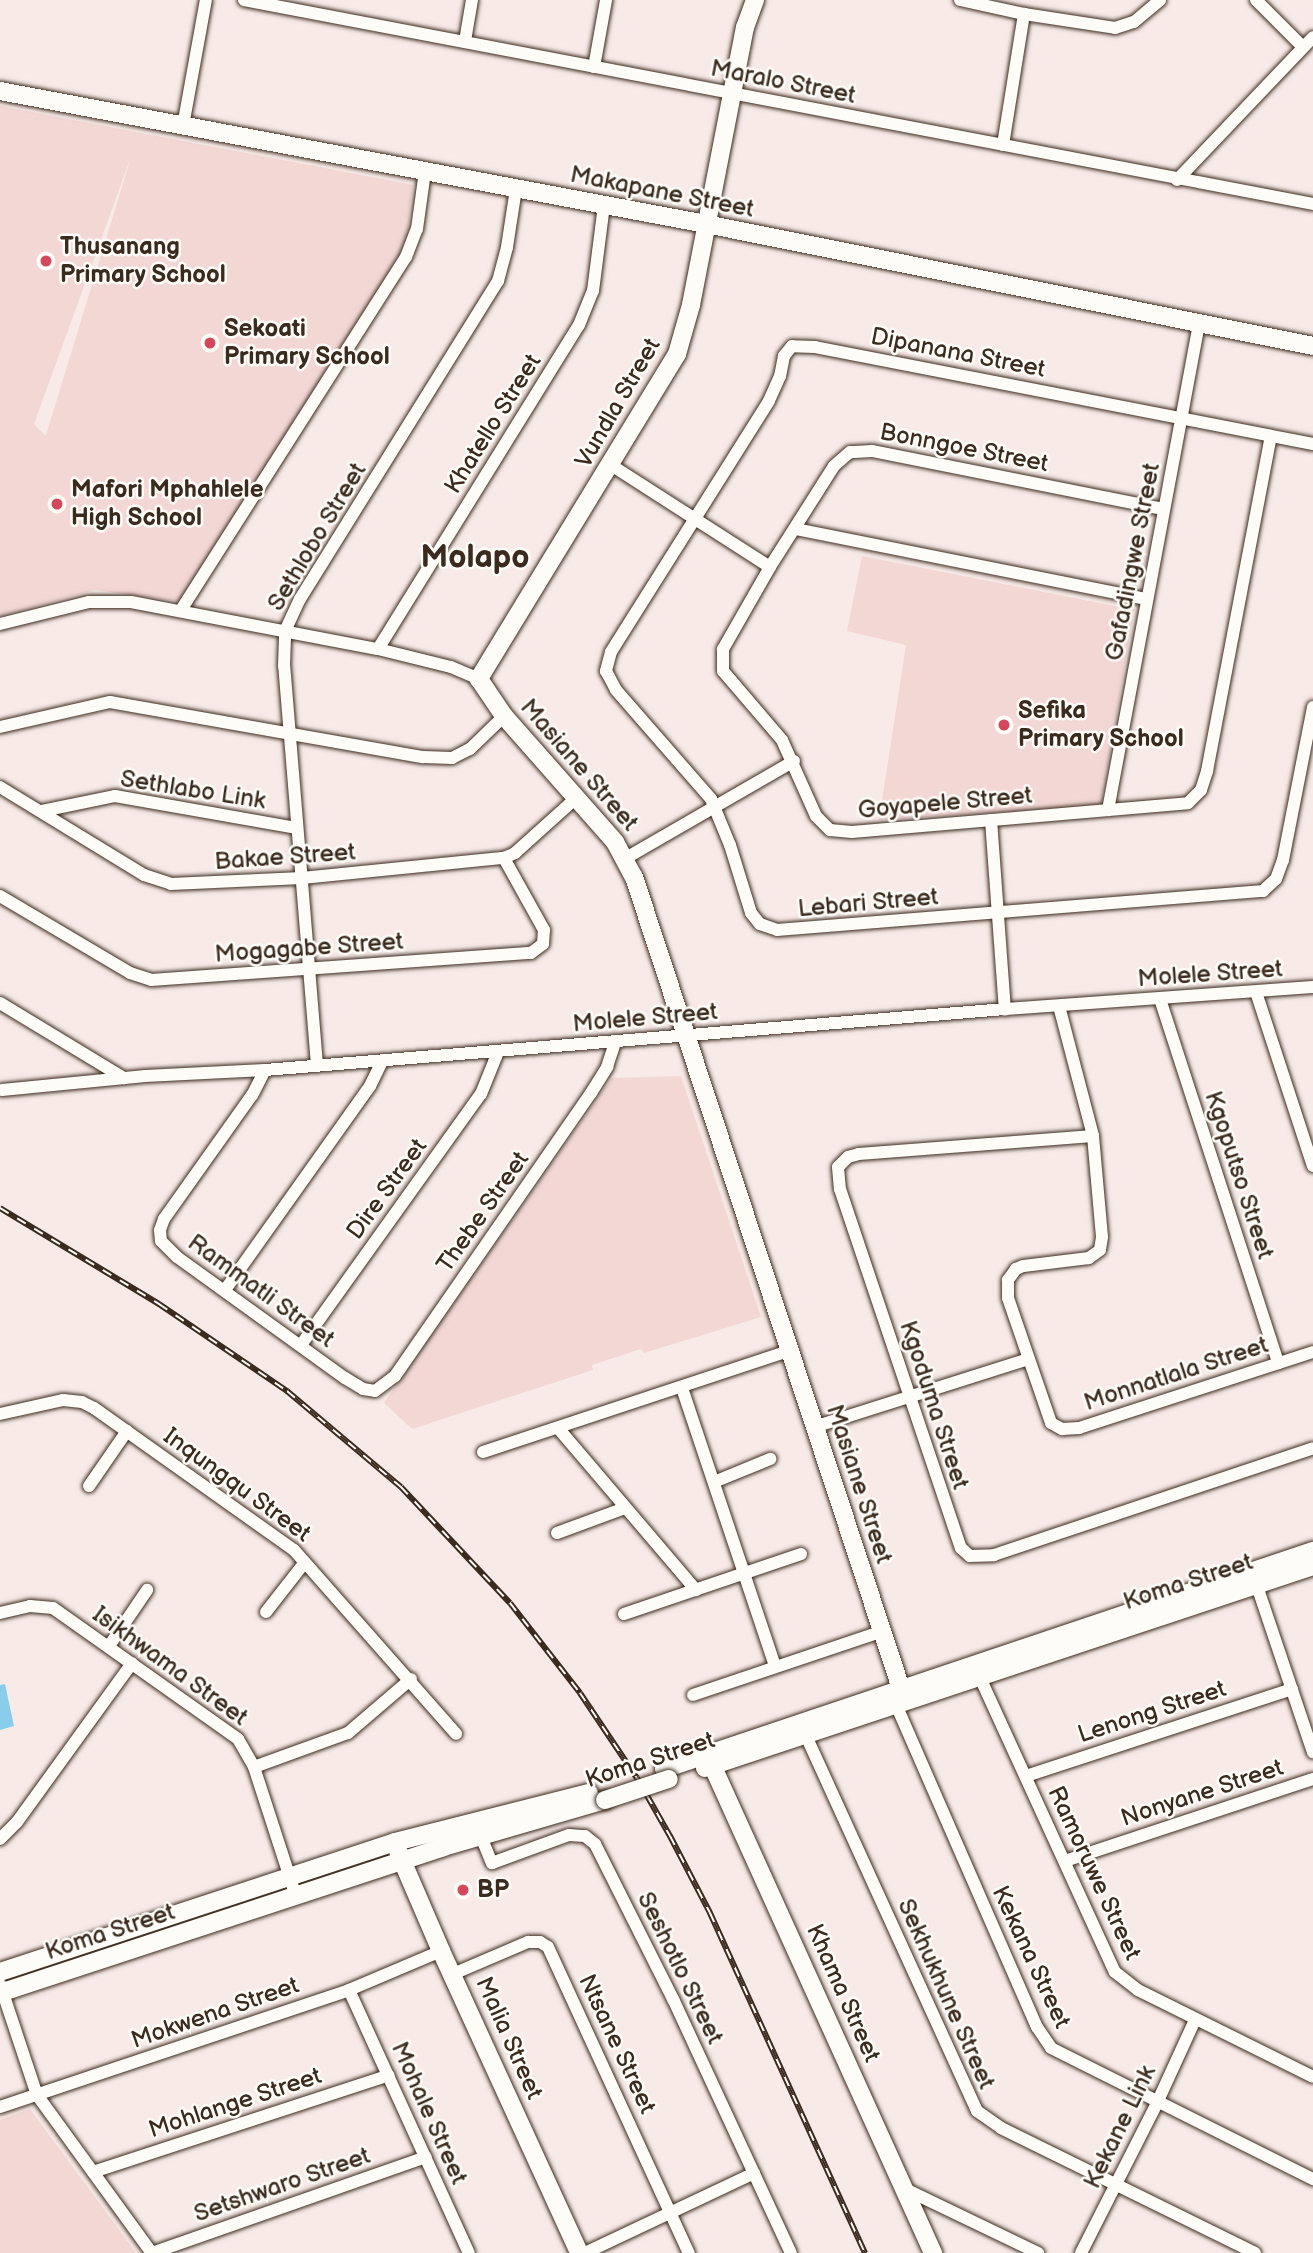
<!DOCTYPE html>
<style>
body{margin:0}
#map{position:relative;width:1313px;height:2253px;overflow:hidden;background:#f8ebe7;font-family:"Balsamiq Sans",sans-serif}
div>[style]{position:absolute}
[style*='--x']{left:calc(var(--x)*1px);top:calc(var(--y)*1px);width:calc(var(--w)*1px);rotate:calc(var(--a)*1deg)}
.built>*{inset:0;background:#f2d7d4}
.water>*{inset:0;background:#89cdeb}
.roads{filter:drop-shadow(0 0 2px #3b2a1e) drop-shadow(0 0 2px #3b2a1e)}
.street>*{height:12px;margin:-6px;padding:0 6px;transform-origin:6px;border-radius:6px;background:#fdfcf7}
.secondary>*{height:18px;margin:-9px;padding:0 9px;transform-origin:9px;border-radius:9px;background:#fdfcf7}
.rail>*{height:6px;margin-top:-3px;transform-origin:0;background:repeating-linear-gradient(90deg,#fdfcf7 0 10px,#3b2a1e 0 20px);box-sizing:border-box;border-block:2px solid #3b2a1e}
.bridges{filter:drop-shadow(0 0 2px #3b2a1e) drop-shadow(0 0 2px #3b2a1e)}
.secondary-bridge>*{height:18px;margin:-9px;padding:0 9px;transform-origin:9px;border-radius:9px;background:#fdfcf7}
.dots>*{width:19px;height:19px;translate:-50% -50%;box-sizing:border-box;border:4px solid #fdfcf7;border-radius:50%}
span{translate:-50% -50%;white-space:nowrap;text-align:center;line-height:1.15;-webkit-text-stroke:5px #fdfcf7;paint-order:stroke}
.street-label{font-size:24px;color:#3b2a1e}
.poi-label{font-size:24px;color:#3b2a1e;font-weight:700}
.left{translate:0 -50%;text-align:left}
.district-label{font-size:32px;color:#3b2a1e;font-weight:700}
</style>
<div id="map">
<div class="built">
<div style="clip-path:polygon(evenodd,0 106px,413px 185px,406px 248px,183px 602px,95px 590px,0 616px,0 106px,132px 154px,46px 435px,46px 436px,34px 424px,132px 154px)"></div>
<div style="clip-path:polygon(862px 556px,1134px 610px,1101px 806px,879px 820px,906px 645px,847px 631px)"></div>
<div style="clip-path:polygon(681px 1076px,761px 1317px,644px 1353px,641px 1349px,592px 1365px,593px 1370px,412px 1429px,384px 1403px,612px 1078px)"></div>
<div style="clip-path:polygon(30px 2109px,136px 2253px,0 2253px,0 2120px)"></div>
</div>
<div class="water">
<div style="clip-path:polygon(5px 1684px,14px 1726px,0 1730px,0 1685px)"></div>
</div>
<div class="roads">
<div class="street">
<div style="--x:244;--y:0;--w:1088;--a:10.8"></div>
<div style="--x:960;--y:0;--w:66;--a:12.3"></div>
<div style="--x:1024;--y:14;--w:92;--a:8.7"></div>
<div style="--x:1115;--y:28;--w:20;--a:-18"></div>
<div style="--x:1134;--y:22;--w:34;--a:-40"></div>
<div style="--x:1256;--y:0;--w:66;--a:45"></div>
<div style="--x:465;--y:41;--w:42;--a:-80.3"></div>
<div style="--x:594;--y:67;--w:68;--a:-79.8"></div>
<div style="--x:183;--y:126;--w:128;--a:-79.7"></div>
<div style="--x:1003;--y:145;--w:133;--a:-80.9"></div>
<div style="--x:1177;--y:180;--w:197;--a:-46.4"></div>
<div style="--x:1313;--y:444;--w:507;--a:-168.98"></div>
<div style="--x:815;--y:347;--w:23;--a:-178"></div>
<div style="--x:792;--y:346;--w:13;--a:129"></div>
<div style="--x:784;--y:356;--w:20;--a:101"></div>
<div style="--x:780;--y:376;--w:27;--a:114"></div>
<div style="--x:769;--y:401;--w:297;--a:122.2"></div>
<div style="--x:611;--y:652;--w:20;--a:105"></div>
<div style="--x:606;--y:671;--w:21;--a:62"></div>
<div style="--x:616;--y:690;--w:145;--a:48.9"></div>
<div style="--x:711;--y:799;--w:50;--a:67.6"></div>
<div style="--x:730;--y:845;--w:71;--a:72.8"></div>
<div style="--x:751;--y:913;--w:14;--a:51"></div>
<div style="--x:760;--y:924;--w:18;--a:19"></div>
<div style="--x:777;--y:930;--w:488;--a:-4.6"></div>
<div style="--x:1263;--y:891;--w:18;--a:-43"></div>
<div style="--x:1276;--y:879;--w:20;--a:-70"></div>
<div style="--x:1283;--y:860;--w:156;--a:-78.9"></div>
<div style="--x:611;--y:465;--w:189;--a:32.7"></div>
<div style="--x:1163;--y:509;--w:297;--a:-168.7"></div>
<div style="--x:872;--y:451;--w:22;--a:177"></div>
<div style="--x:850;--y:452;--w:21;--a:139"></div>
<div style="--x:834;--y:466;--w:120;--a:122.4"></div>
<div style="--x:770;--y:567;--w:95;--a:119.8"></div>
<div style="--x:723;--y:649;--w:22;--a:90"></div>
<div style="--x:723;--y:671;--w:91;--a:49.5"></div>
<div style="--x:782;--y:740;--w:83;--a:65.9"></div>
<div style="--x:816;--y:816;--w:20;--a:45"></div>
<div style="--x:830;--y:830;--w:22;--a:5"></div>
<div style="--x:852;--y:832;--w:337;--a:-4.9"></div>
<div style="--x:1188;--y:803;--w:18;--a:-45"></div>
<div style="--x:1201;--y:790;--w:20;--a:-72"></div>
<div style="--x:1207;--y:771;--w:341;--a:-79.2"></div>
<div style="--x:796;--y:529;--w:358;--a:11.3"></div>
<div style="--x:181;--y:610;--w:419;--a:-57.5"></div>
<div style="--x:406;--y:257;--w:30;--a:-69"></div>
<div style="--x:417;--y:229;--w:59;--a:-82.1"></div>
<div style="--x:0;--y:624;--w:92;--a:-13.9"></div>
<div style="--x:89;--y:602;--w:42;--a:0"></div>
<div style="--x:131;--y:602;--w:251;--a:10.8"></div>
<div style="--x:378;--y:649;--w:75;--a:13.9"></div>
<div style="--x:451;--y:667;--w:30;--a:23"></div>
<div style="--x:378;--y:649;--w:381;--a:-58.2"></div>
<div style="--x:579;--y:325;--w:37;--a:-68"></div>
<div style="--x:593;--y:291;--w:87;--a:-82.7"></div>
<div style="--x:0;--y:727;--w:113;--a:-12.8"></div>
<div style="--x:110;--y:702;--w:318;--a:10"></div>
<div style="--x:423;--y:757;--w:29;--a:2"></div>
<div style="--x:452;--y:758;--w:20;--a:-27"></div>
<div style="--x:470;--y:749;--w:47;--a:-44.1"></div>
<div style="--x:0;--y:787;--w:169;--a:31.4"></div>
<div style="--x:144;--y:875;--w:28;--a:18"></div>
<div style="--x:171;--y:884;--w:131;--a:-2.6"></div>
<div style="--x:302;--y:878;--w:203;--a:-5.7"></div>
<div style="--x:504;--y:858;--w:12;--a:-24"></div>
<div style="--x:515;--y:853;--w:82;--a:-42"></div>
<div style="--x:1108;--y:810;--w:496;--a:-79.4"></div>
<div style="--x:42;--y:811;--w:75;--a:-11.6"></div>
<div style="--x:115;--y:796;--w:185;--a:10"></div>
<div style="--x:991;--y:820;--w:190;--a:85.8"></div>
<div style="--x:626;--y:858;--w:194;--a:-30"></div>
<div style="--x:0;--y:896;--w:151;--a:30.6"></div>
<div style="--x:130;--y:973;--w:22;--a:18"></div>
<div style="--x:151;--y:980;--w:381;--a:-4.1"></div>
<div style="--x:531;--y:953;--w:15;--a:-37"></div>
<div style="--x:543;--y:944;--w:14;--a:-86"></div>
<div style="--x:544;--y:930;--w:82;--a:-119.1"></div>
<div style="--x:1256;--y:992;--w:183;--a:71.9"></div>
<div style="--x:1160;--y:999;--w:383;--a:72"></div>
<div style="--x:0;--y:1003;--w:145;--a:31.2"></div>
<div style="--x:1059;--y:1006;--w:134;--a:75.3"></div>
<div style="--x:1093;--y:1136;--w:101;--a:84.9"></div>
<div style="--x:1102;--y:1237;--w:13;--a:99"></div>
<div style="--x:1100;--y:1250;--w:14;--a:144"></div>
<div style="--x:1089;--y:1258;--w:66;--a:173.1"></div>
<div style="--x:1023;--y:1266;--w:8;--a:157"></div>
<div style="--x:1016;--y:1269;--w:14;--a:126"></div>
<div style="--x:1008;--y:1280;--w:18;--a:90"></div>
<div style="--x:1008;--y:1298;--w:132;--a:71"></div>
<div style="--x:1051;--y:1423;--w:13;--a:29"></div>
<div style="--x:1062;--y:1429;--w:17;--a:-3"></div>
<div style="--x:1079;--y:1428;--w:246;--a:-18"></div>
<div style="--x:317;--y:1065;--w:400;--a:-94.7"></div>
<div style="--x:284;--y:666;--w:35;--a:-88"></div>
<div style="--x:285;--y:631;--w:35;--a:-65"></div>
<div style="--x:300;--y:599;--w:375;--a:-58.1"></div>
<div style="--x:498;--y:281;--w:35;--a:-75"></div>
<div style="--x:507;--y:247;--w:59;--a:-81.2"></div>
<div style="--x:265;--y:1070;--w:28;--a:117"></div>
<div style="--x:252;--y:1095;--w:152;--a:125.4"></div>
<div style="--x:164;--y:1219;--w:12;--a:110"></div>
<div style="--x:160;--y:1230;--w:11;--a:85"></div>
<div style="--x:161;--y:1241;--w:23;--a:45"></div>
<div style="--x:177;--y:1257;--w:207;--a:35.8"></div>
<div style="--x:345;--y:1378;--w:21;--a:31"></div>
<div style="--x:363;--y:1389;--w:12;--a:9"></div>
<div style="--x:375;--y:1391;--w:25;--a:-37"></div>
<div style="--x:395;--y:1376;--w:344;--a:-55.3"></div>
<div style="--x:591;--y:1093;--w:31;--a:-58"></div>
<div style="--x:607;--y:1067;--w:26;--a:-72"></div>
<div style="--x:2;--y:1090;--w:144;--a:-5.6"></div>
<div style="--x:145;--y:1076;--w:120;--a:-2.9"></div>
<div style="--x:265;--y:1070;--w:743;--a:-4.71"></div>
<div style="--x:1005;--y:1009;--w:309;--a:-4.1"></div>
<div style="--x:1093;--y:1136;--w:235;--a:175.6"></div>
<div style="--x:859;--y:1154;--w:11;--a:165"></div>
<div style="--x:848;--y:1157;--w:14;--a:135"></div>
<div style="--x:838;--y:1167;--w:22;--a:85"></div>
<div style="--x:840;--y:1189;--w:379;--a:71.4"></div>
<div style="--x:961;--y:1548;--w:12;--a:42"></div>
<div style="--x:970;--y:1556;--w:24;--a:-2"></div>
<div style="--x:994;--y:1555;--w:336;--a:-18.5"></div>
<div style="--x:225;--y:1290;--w:250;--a:-54.6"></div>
<div style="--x:370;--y:1086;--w:28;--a:-64"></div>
<div style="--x:301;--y:1345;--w:309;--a:-54.4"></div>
<div style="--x:481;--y:1094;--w:45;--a:-68"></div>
<div style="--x:682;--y:1388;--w:293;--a:71.5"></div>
<div style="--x:0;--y:1414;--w:65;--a:-12.5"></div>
<div style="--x:63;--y:1400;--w:19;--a:6"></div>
<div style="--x:82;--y:1402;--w:13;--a:27"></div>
<div style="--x:94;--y:1408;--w:245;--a:35.4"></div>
<div style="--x:294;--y:1550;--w:245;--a:48.6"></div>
<div style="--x:814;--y:1427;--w:225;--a:-17.6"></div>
<div style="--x:558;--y:1428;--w:213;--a:49.6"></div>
<div style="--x:483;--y:1452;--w:322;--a:-18.3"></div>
<div style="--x:714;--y:1482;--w:61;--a:-22.3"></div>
<div style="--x:89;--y:1486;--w:67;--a:-55.4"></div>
<div style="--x:557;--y:1533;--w:72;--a:-20.2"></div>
<div style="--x:1254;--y:1577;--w:185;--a:71.4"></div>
<div style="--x:266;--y:1612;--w:63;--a:-52"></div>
<div style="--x:0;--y:1613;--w:31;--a:-13"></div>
<div style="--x:30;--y:1606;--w:23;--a:5"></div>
<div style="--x:53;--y:1608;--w:227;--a:35.3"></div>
<div style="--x:238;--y:1739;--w:32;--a:60"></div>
<div style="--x:254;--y:1767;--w:136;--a:72"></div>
<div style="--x:624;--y:1614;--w:187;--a:-18.7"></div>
<div style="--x:109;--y:1646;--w:68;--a:-55.8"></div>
<div style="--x:977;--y:1671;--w:331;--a:65.4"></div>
<div style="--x:1115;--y:1972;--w:29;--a:38"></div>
<div style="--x:1138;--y:1990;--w:195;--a:26.4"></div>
<div style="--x:693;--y:1695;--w:200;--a:-18.6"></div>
<div style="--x:894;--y:1700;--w:357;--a:66.4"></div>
<div style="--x:1037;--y:2027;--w:25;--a:56"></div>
<div style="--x:1051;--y:2048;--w:293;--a:26.6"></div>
<div style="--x:802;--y:1727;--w:422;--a:65.5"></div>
<div style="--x:977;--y:2111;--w:29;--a:35"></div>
<div style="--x:1001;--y:2128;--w:283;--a:26.2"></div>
<div style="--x:254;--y:1767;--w:100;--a:-19.9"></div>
<div style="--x:348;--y:1733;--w:83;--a:-40.6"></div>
<div style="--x:1026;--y:1776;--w:280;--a:-18.1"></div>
<div style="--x:478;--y:1829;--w:37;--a:68"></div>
<div style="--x:492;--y:1863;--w:82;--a:-20"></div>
<div style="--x:569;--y:1835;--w:16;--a:4"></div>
<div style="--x:585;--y:1836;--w:13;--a:39"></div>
<div style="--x:595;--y:1844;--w:174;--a:63.3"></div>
<div style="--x:673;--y:1999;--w:280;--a:65.1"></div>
<div style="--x:0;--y:1839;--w:24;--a:-45"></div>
<div style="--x:17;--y:1822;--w:196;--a:-54.1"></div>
<div style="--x:1065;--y:1861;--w:261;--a:-18.3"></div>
<div style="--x:453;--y:1974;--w:82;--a:-23.1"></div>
<div style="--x:528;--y:1942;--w:12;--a:0"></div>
<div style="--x:540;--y:1942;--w:9;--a:32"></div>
<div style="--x:548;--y:1947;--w:337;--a:65.3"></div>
<div style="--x:0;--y:1984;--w:117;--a:71.6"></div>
<div style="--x:37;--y:2095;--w:195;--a:54"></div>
<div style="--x:349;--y:1990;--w:289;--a:65.5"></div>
<div style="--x:0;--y:2107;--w:368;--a:-18.5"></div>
<div style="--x:349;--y:1990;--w:100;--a:-23"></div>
<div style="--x:93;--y:2172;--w:311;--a:-18.1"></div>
<div style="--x:905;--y:2189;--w:148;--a:25.7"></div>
<div style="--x:152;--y:2253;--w:290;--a:-19.3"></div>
<div style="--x:585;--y:2253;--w:187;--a:-25.3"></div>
<div style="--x:1081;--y:2253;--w:168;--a:-63.1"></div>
<div style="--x:1157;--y:2103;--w:91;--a:-65.4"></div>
</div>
<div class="secondary">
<div style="--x:755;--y:0;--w:29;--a:110"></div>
<div style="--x:745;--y:27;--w:283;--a:101"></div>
<div style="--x:691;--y:305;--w:51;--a:105.9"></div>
<div style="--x:677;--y:354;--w:381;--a:121.4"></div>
<div style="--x:479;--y:679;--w:45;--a:56"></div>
<div style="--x:504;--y:716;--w:168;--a:48.6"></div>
<div style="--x:615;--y:842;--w:40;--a:62"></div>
<div style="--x:634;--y:877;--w:867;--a:71.79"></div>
<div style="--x:0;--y:91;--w:718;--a:10.67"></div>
<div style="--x:706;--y:224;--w:619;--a:11.36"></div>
<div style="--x:708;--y:1756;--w:546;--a:65.64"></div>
<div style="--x:705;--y:1768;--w:641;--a:-18.38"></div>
<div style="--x:664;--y:1769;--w:685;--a:-18.57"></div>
<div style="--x:398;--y:1851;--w:109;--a:66.7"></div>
<div style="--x:441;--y:1951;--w:332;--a:65.4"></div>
<div style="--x:0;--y:1972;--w:416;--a:-18.2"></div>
<div style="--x:395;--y:1842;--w:200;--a:-14.2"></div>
<div style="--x:0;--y:1993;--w:466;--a:-18.2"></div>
<div style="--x:443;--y:1847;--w:169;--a:-16.2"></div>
</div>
</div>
<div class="rail">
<div style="--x:0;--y:1208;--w:186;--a:31.1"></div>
<div style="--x:159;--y:1304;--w:155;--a:34.2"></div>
<div style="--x:287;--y:1391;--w:149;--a:40.1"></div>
<div style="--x:401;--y:1487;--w:159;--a:46.8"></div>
<div style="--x:510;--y:1603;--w:114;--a:52.1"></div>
<div style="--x:580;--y:1693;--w:102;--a:56.2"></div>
<div style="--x:637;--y:1778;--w:67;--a:60.4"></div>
<div style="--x:670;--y:1836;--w:87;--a:62.5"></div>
<div style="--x:710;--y:1913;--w:374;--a:65.5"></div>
</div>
<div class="bridges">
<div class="secondary-bridge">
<div style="--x:605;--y:1800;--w:67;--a:-18.2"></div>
</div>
</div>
<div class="dots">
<div style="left:46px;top:261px;background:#d1495b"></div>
<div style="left:210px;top:343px;background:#d1495b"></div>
<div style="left:57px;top:504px;background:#d1495b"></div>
<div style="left:1004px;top:725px;background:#d1495b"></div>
<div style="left:463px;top:1890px;background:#d1495b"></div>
</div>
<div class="street-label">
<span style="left:783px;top:82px;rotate:11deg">Maralo Street</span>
<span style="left:662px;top:192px;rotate:11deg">Makapane Street</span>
<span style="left:958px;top:353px;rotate:11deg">Dipanana Street</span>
<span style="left:618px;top:403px;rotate:-60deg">Vundla Street</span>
<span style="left:493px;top:424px;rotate:-58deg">Khatello Street</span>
<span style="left:964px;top:448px;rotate:11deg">Bonngoe Street</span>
<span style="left:317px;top:537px;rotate:-59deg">Sethlobo Street</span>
<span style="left:1133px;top:562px;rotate:-79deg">Gafadingwe Street</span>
<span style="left:579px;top:765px;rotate:49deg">Masiane Street</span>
<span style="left:193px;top:790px;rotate:9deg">Sethlabo Link</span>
<span style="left:945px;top:803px;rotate:-5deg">Goyapele Street</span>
<span style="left:285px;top:857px;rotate:-4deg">Bakae Street</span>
<span style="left:868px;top:903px;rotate:-5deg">Lebari Street</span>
<span style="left:309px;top:948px;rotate:-4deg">Mogagabe Street</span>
<span style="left:1210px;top:974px;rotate:-4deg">Molele Street</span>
<span style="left:645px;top:1018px;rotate:-5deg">Molele Street</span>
<span style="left:1239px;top:1175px;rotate:72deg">Kgoputso Street</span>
<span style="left:387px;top:1189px;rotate:-54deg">Dire Street</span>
<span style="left:483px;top:1212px;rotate:-55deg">Thebe Street</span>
<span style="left:261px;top:1291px;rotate:36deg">Rammatli Street</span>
<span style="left:1176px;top:1374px;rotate:-18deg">Monnatlala Street</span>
<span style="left:934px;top:1405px;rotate:72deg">Kgoduma Street</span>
<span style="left:859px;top:1484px;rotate:72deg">Masiane Street</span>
<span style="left:237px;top:1485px;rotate:36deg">Inqungqu Street</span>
<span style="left:1188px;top:1582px;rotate:-18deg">Koma Street</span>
<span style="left:170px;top:1666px;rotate:36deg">Isikhwama Street</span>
<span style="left:1152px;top:1712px;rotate:-18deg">Lenong Street</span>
<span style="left:650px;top:1760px;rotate:-18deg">Koma Street</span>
<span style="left:1202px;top:1793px;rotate:-18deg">Nonyane Street</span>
<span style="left:1094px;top:1873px;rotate:65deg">Ramoruwe Street</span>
<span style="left:110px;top:1932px;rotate:-18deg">Koma Street</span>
<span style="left:1031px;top:1957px;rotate:65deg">Kekana Street</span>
<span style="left:680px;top:1968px;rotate:64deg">Seshotlo Street</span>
<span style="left:843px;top:1993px;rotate:66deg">Khama Street</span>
<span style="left:946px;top:1994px;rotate:66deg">Sekhukhune Street</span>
<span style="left:215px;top:2013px;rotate:-19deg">Mokwena Street</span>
<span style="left:509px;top:2038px;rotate:66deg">Malia Street</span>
<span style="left:617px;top:2044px;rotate:65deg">Ntsane Street</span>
<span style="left:235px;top:2103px;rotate:-18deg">Mohlange Street</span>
<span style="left:429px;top:2113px;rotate:66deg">Mohale Street</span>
<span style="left:1120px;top:2127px;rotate:-64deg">Kekane Link</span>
<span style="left:282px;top:2185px;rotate:-19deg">Setshwaro Street</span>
</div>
<div class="poi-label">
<span class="left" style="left:60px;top:261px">Thusanang<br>Primary School</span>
<span class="left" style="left:224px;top:343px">Sekoati<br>Primary School</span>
<span class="left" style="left:71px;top:504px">Mafori Mphahlele<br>High School</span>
<span class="left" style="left:1018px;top:725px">Sefika<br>Primary School</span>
<span class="left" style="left:477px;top:1890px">BP</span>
</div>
<div class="district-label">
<span style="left:475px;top:558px">Molapo</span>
</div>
</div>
